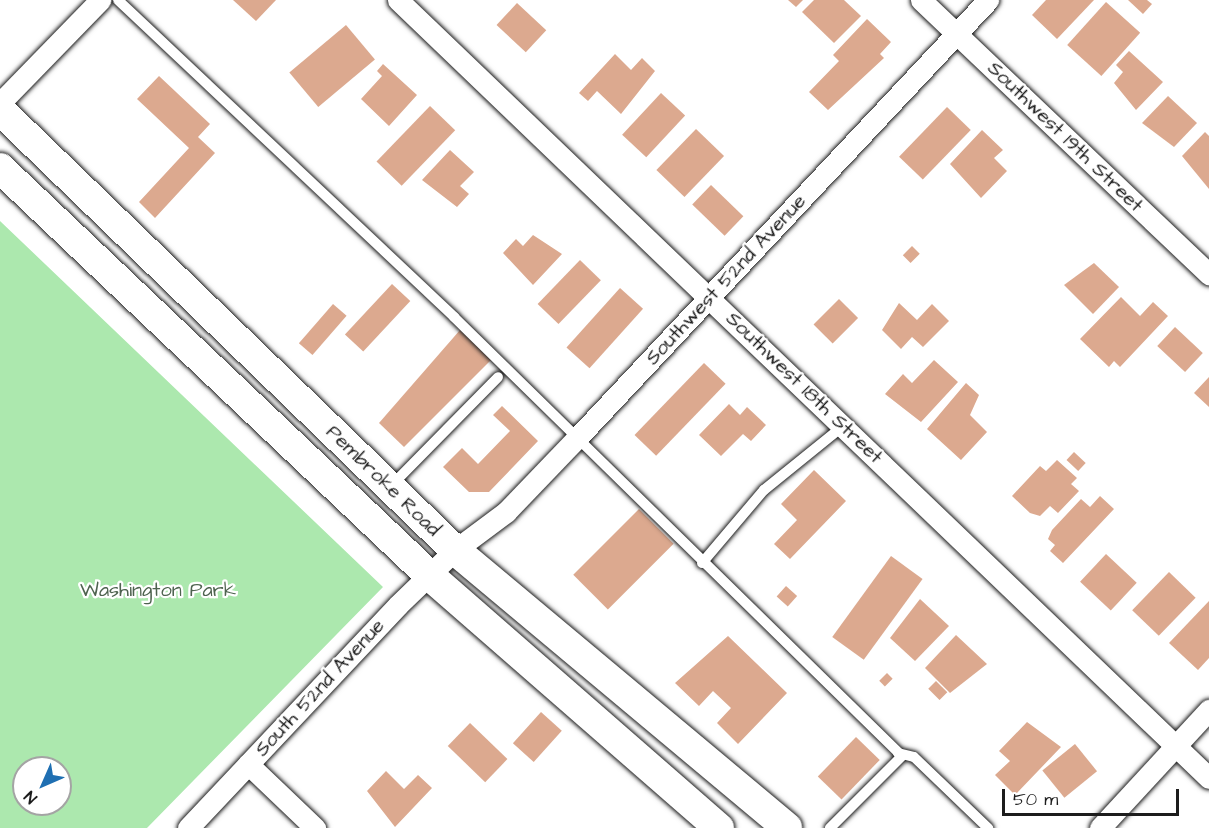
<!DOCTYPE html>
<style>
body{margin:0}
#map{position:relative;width:1209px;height:828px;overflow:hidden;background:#fff;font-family:"Architects Daughter",sans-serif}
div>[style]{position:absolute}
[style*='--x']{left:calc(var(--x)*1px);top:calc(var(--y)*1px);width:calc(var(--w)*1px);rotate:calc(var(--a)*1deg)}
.green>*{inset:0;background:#ace8ae}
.building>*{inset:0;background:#dca98f;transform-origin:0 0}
.roads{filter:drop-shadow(0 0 2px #1c1c1c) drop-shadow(0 0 2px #1c1c1c)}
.service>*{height:10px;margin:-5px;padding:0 5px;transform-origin:5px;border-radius:5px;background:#fff}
.minor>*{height:21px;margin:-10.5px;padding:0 10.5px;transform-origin:10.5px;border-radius:10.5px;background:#fff}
.secondary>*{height:30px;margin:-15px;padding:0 15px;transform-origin:15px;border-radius:15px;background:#fff}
span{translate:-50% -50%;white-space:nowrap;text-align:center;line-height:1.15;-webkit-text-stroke:4.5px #fff;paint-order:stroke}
.street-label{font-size:20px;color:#1c1c1c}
.park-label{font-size:20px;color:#4e634f}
.north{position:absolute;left:12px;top:756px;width:60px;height:60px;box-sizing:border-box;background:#fff;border:2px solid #a4a4a4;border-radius:50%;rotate:225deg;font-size:16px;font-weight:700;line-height:24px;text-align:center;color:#1c1c1c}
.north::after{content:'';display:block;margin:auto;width:21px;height:27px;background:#1f6fb2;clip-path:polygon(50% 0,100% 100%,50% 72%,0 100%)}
.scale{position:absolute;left:1002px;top:789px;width:177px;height:27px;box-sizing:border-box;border:3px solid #1c1c1c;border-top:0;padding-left:8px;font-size:18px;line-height:21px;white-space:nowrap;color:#1c1c1c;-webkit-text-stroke:4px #fff;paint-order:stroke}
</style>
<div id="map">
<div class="green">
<div style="clip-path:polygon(evenodd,0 221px,383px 587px,147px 828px,0 828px,0 221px,24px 768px,60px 768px,60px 804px,24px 804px,24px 768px)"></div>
</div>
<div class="building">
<div style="clip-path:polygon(233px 0,276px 0,256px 21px)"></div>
<div style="clip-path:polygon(788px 0,803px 0,796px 7px)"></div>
<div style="clip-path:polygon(814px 0,844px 0,861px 16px,834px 43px,802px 12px)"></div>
<div style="clip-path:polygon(1046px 0,1094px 0,1057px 39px,1032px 15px)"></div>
<div style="clip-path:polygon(1128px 0,1147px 0,1152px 4px,1143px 14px)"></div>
<div style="left:1106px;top:2px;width:46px;height:58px;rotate:42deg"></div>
<div style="left:517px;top:3px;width:40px;height:30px;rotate:43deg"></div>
<div style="clip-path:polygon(867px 19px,891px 42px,880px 54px,884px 58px,828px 110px,809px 92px,839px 61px,833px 55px)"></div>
<div style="left:346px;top:25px;width:45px;height:74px;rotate:50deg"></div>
<div style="clip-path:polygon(1129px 51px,1163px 82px,1136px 110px,1114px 83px,1123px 72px,1116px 65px)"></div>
<div style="clip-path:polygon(615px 54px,631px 70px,642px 58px,655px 71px,621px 114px,597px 91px,588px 101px,579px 93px)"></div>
<div style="clip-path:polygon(383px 64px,417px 95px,389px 126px,361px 99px,382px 76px,377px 71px)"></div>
<div style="clip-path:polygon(159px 76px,210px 124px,198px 137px,215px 153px,155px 218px,139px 202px,189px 148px,137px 99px)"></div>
<div style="left:661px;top:93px;width:33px;height:57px;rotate:43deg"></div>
<div style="clip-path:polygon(1168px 96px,1197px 123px,1174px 147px,1142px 123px)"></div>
<div style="left:430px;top:106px;width:35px;height:77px;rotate:44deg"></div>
<div style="left:947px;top:107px;width:33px;height:69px;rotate:44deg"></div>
<div style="left:696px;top:129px;width:39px;height:57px;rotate:44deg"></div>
<div style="clip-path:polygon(982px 130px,1003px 150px,994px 158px,1007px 171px,981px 198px,950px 164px)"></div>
<div style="clip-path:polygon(1205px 132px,1209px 136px,1209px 189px,1182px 156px)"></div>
<div style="clip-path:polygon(450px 150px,474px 172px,460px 186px,469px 194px,457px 207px,422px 180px)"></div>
<div style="left:711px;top:185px;width:45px;height:27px;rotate:44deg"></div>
<div style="clip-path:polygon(533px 235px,562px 254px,533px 285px,503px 253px,516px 239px,523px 246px)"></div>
<div style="left:912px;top:246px;width:11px;height:13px;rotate:45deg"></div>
<div style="left:580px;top:260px;width:29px;height:61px;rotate:44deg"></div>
<div style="clip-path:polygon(1094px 263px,1119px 287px,1093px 314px,1064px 285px)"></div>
<div style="left:392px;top:284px;width:25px;height:69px;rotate:43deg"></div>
<div style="left:620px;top:288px;width:31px;height:80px;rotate:42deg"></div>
<div style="clip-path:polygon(1121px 297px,1140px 316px,1153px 302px,1168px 316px,1120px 367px,1114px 361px,1109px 367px,1080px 339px)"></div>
<div style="left:839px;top:299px;width:27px;height:36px;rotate:45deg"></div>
<div style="clip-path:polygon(899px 303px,917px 320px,932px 304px,949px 321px,923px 347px,912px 337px,901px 349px,882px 330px)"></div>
<div style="left:333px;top:304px;width:18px;height:52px;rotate:41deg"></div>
<div style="left:1175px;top:327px;width:38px;height:26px;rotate:43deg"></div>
<div style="clip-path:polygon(460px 330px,491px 360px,404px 447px,379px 423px)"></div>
<div style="clip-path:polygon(934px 360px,958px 382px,921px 422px,885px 394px,903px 374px,912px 383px)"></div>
<div style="left:704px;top:363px;width:30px;height:100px;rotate:44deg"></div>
<div style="clip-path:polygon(1209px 377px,1209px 407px,1194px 393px)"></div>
<div style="clip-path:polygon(966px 383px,979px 395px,970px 415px,987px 432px,961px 460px,927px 429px)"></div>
<div style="clip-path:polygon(729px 404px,740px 415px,747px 407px,766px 425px,751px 441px,743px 434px,721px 456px,699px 435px)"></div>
<div style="clip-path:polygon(502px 406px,538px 441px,489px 492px,469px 492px,443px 467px,462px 448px,478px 464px,510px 431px,493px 415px)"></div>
<div style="left:1074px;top:452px;width:16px;height:11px;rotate:43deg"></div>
<div style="clip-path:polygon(1057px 460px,1077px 478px,1071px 484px,1079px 491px,1058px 513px,1050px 506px,1040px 516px,1030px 513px,1012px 496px,1040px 466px,1046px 471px)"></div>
<div style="clip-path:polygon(814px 470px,846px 501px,790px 559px,774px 544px,797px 520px,781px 504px)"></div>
<div style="clip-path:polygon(1100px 496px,1114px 509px,1063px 563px,1050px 551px,1055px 545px,1048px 539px,1052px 530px,1081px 499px,1090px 507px)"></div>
<div style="left:639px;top:509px;width:49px;height:93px;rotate:45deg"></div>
<div style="left:1106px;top:554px;width:42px;height:38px;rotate:43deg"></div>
<div style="left:891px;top:556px;width:39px;height:100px;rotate:36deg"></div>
<div style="left:1169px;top:572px;width:37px;height:53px;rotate:44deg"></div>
<div style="left:786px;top:586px;width:15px;height:14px;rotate:42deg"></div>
<div style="clip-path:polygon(920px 599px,949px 626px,915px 661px,890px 638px)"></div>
<div style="clip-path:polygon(1209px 601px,1209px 658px,1198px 670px,1169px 643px)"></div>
<div style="clip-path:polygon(956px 635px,987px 664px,950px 693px,925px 668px)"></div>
<div style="clip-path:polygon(728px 636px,787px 693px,738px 744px,717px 723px,731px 708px,713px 691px,699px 706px,675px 683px)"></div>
<div style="left:887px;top:673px;width:8px;height:11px;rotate:45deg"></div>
<div style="left:936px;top:681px;width:16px;height:11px;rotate:45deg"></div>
<div style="left:541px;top:712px;width:28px;height:42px;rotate:42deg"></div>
<div style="clip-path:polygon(1027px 722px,1061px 747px,1015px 795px,995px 775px,1010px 761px,999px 751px)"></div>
<div style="left:470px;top:723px;width:52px;height:32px;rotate:44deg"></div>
<div style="left:856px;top:737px;width:33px;height:55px;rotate:44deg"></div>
<div style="left:1075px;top:744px;width:35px;height:42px;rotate:51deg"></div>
<div style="clip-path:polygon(386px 771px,404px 789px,418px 775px,432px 788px,395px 827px,367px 791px)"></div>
</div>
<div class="roads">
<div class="service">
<div style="--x:118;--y:0;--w:462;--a:43.3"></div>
<div style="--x:454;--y:317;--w:627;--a:44.42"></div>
<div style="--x:902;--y:756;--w:102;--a:135"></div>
<div style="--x:390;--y:487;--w:154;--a:-45.5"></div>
<div style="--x:702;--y:563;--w:96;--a:-49.7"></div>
<div style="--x:764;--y:490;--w:102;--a:-39"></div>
<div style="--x:898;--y:753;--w:16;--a:14"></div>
<div style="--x:914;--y:757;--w:103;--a:43.8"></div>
</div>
<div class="minor">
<div style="--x:398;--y:0;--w:1124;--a:43.81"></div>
<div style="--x:921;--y:0;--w:398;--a:43.6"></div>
<div style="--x:0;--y:103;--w:144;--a:-45.8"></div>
<div style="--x:248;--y:764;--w:93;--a:43.7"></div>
<div style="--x:188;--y:828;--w:306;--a:-46.7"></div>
<div style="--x:398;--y:605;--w:79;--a:-44"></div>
<div style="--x:455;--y:550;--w:64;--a:-36.7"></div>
<div style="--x:506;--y:512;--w:103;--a:-46.2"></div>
<div style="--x:577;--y:438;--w:601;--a:-46.82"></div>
<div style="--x:1100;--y:828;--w:161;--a:-47.3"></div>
</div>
<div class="secondary">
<div style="--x:0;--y:110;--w:633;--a:44.04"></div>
<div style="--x:455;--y:550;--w:433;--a:39.9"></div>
<div style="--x:0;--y:168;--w:591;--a:43.49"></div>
<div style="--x:429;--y:575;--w:385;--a:41.1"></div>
</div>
</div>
<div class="street-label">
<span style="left:1065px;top:137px;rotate:44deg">Southwest 19th Street</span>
<span style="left:726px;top:280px;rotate:-47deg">Southwest 52nd Avenue</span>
<span style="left:804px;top:388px;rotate:44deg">Southwest 18th Street</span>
<span style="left:383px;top:481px;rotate:44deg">Pembroke Road</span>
<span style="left:320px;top:688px;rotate:-47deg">South 52nd Avenue</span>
</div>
<div class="park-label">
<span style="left:158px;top:590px">Washington Park</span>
</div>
<div class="north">N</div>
<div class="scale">50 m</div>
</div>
